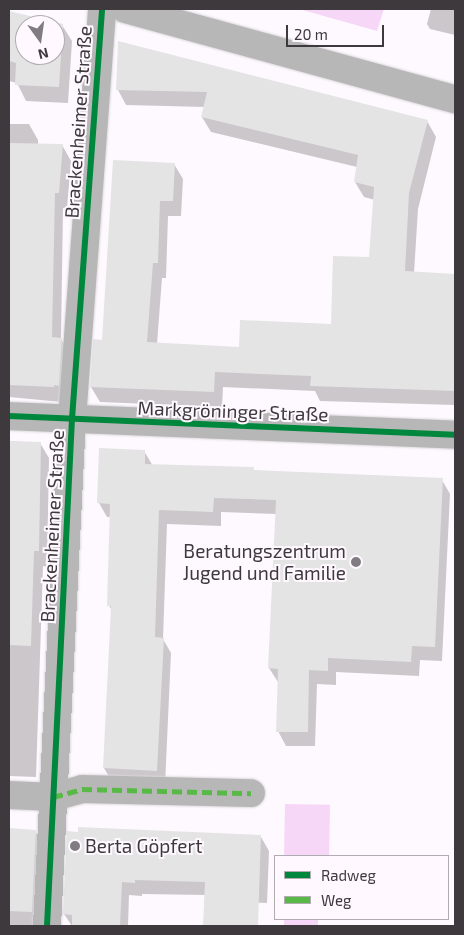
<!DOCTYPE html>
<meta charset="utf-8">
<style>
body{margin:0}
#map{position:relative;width:464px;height:935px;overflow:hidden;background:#fef9fe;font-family:"Exo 2",sans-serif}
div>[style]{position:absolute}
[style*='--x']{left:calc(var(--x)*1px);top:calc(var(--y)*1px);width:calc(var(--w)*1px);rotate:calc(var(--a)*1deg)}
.green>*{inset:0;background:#f7d7f8;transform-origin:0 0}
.shadow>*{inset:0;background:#0003}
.building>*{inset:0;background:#e5e4e5}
.roads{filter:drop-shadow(0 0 1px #dad7da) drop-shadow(0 0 1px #dad7da)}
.minor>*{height:28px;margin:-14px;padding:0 14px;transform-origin:14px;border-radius:14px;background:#b8b7b8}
.quiet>*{height:5px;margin-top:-2.5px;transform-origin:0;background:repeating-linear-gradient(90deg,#58b947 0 10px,transparent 0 15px)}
.cycleway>*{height:6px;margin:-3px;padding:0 3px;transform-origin:3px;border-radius:3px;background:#00873e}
.dots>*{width:14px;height:14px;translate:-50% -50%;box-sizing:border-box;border:2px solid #fff8ff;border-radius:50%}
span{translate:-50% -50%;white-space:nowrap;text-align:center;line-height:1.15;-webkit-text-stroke:4px #fff8ff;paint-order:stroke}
.street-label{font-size:19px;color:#3d393d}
.poi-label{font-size:19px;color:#3d393d}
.right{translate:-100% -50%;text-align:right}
.left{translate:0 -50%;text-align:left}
.frame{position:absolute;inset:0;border:10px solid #3d393d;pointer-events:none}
.legend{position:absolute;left:274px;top:855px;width:175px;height:65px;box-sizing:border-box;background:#fff8ff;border:1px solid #b1acb1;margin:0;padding:6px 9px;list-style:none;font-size:15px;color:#3d393d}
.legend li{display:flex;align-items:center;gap:10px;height:25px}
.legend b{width:25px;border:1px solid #b1acb1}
.north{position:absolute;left:15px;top:15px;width:50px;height:50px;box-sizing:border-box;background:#fff8ff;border:1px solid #b1acb1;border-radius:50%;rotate:166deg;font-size:14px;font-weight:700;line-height:20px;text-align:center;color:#3d393d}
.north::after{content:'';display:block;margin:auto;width:18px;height:22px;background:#817c81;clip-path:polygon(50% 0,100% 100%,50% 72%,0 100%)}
.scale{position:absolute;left:286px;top:25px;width:98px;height:22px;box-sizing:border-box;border:2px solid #3d393d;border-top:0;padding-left:6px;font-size:15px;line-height:18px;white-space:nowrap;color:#3d393d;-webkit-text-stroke:4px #fff8ff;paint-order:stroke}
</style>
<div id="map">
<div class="green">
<div style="clip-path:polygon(299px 9px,384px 9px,377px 31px)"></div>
<div style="left:285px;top:804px;width:45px;height:52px;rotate:1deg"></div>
<div style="left:284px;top:919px;width:34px;height:7px"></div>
</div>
<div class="shadow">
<div style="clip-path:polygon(431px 9px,455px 9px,455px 35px,430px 29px,427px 24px)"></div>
<div style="clip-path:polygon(evenodd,9px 13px,62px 25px,72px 41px,68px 103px,26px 101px,17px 83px,9px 81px,9px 13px,25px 25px,55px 25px,55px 55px,25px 55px,25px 25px)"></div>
<div style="clip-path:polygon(120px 43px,427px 121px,436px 137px,418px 209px,414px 273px,455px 276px,455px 405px,320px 401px,315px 391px,223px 387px,222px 407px,100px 402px,91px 387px,103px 341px,174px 164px,183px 179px,181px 216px,168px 216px,166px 278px,162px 278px,157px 344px,240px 349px,332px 326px,370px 258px,375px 200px,364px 197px,355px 182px,357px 167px,211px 132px,202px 117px,205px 107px,126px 105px,118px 90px)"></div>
<div style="clip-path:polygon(9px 124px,29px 124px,38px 140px,38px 145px,62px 145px,71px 161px,67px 208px,63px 208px,61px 339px,70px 354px,62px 402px,9px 397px)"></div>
<div style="clip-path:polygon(9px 441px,40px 443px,49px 458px,47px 567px,43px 566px,36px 777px,9px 776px)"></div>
<div style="clip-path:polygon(144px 451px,153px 466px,253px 468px,254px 471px,442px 480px,450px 494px,442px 661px,420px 660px,419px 676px,336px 672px,336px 685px,317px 684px,315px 746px,286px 746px,278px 731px,278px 682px,269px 668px,277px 514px,221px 512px,221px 526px,167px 524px,163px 639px,171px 653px,165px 785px,112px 782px,104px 768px,112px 611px,109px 605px,111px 517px,107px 517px,99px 503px)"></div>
<div style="clip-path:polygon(9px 829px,35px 831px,44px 846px,40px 926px,9px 926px)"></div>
<div style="clip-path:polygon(68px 833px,261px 837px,269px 851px,267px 903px,240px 902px,238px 926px,204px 926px,205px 895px,142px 894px,142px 896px,129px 895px,128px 926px,72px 926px,64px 914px)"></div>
</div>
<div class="building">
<div style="clip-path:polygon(evenodd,9px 11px,63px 24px,59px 87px,15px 85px,16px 63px,9px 61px,9px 11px,25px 25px,55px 25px,55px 55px,25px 55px,25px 25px)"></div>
<div style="clip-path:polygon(118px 41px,428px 120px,409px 193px,405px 271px,455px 274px,455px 391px,310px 386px,311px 376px,215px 372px,214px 392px,90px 387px,93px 339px,102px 340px,113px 160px,175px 163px,173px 201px,160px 201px,158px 263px,153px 263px,147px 342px,239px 347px,240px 320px,331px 324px,333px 256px,369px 257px,374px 187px,354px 182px,358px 155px,201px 117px,207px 92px,116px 90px)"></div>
<div style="clip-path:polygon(9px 143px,63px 144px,59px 193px,55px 193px,52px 337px,62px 338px,59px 386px,54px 385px,54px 387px,9px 385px)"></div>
<div style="clip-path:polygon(9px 441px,41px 442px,39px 551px,34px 551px,31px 646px,9px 645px)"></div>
<div style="clip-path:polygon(99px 448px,145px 450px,145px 464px,254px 467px,253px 470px,443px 478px,435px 647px,412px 646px,411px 662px,328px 658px,328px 671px,309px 670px,308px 732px,276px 732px,278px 669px,268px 668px,276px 500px,214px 498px,213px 512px,159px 510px,155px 637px,164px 638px,157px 771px,103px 768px,111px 606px,107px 606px,110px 504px,97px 503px)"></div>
<div style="clip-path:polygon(78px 827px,261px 835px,258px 926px,203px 926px,205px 882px,135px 880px,135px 883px,122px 882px,120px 926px,72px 926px,72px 915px,63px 914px,67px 831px,78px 832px)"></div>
<div style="clip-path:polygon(9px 828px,36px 830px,32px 912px,9px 911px)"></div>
</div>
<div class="roads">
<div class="minor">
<div style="--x:125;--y:9;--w:342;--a:15.3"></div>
<div style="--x:9;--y:416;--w:446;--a:2.4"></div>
<div style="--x:9;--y:795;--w:44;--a:2.6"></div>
<div style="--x:53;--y:797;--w:30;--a:-15"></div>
<div style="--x:82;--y:789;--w:169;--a:1.4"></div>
<div style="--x:47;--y:926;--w:508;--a:-87.18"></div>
<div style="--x:72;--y:419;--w:411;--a:-85.8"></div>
</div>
</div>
<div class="quiet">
<div style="--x:53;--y:797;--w:30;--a:-15"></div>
<div style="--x:82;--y:789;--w:169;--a:1.4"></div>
</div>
<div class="cycleway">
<div style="--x:9;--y:416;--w:446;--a:2.4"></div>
<div style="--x:47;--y:926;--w:508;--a:-87.18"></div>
<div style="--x:72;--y:419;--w:411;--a:-85.8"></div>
</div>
<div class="dots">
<div style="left:356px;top:562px;background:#817c81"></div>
<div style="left:75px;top:846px;background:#817c81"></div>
</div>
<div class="street-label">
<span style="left:78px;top:122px;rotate:-86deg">Brackenheimer Straße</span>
<span style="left:233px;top:411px;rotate:2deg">Markgröninger Straße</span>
<span style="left:52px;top:526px;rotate:-87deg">Brackenheimer Straße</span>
</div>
<div class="poi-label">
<span class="right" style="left:346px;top:562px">Beratungszentrum<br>Jugend und Familie</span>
<span class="left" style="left:85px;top:846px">Berta Göpfert</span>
</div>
<div class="frame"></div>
<ul class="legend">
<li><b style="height:6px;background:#00873e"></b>Radweg</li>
<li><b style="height:6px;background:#58b947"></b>Weg</li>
</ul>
<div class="north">N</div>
<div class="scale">20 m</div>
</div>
